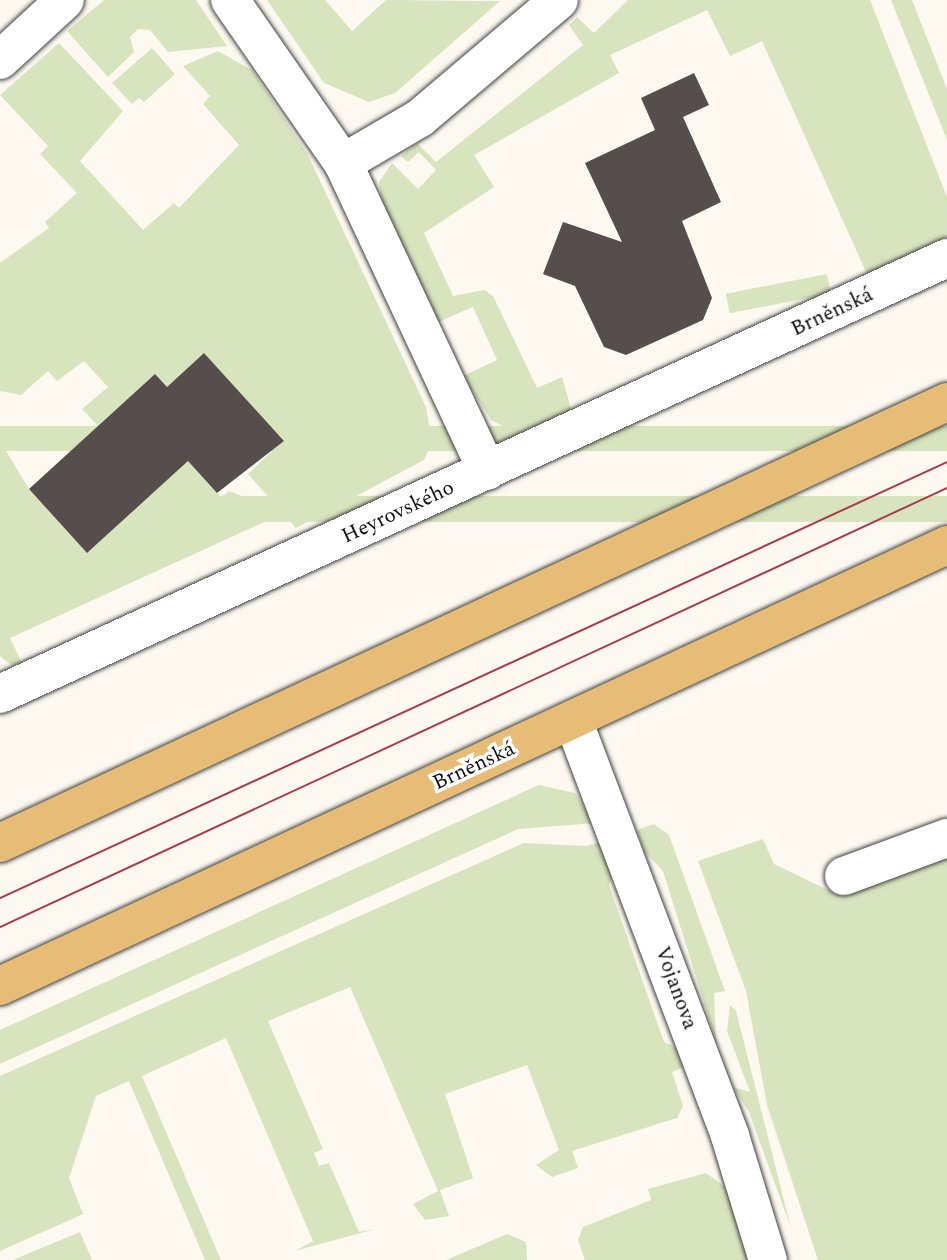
<!DOCTYPE html>
<meta charset="utf-8">
<style>
body{margin:0}
#map{position:relative;width:947px;height:1260px;overflow:hidden;background:#fdf9f1;font-family:Spectral,serif}
div>[style]{position:absolute}
[style*='--x']{left:calc(var(--x)*1px);top:calc(var(--y)*1px);width:calc(var(--w)*1px);rotate:calc(var(--a)*1deg)}
.green>*{inset:0;background:#d7e4be;transform-origin:0 0}
.building>*{inset:0;background:#554e4c}
.roads{filter:drop-shadow(0 0 2px #414141) drop-shadow(0 0 2px #414141)}
.minor>*{height:38px;margin:-19px;padding:0 19px;transform-origin:19px;border-radius:19px;background:#fff}
.major>*{height:38px;margin:-19px;padding:0 19px;transform-origin:19px;border-radius:19px;background:#e7bc77}
.tram>*{height:2px;margin:-1px;padding:0 1px;transform-origin:1px;border-radius:1px;background:#ac384e}
span{translate:-50% -50%;white-space:nowrap;text-align:center;line-height:1.15;-webkit-text-stroke:7px #fff;paint-order:stroke}
.street-label{font-size:21px;color:#0e0e0e}
</style>
<div id="map">
<div class="green">
<div style="clip-path:polygon(104px 0,196px 0,227px 46px,168px 52px,150px 30px,138px 29px,130px 37px,134px 52px,108px 77px,67px 31px)"></div>
<div style="clip-path:polygon(267px 0,325px 0,352px 31px,386px 0,500px 1px,395px 93px,369px 102px,324px 83px)"></div>
<div style="clip-path:polygon(628px 0,870px 0,947px 197px,947px 237px,867px 274px,762px 41px,730px 56px,707px 10px,610px 55px,619px 73px,474px 155px,494px 187px,424px 233px,453px 296px,484px 290px,493px 296px,537px 388px,562px 377px,572px 412px,518px 434px,491px 420px,463px 376px,497px 360px,473px 307px,438px 322px,382px 202px,379px 182px,392px 163px,418px 189px,436px 170px,419px 152px,408px 162px,401px 156px,417px 143px,436px 162px,583px 45px,569px 25px,577px 17px,594px 33px)"></div>
<div style="clip-path:polygon(891px 0,912px 0,947px 89px,947px 140px)"></div>
<div style="clip-path:polygon(59px 43px,123px 111px,80px 161px,143px 230px,174px 203px,179px 208px,239px 145px,203px 104px,210px 96px,183px 66px,218px 51px,252px 70px,308px 155px,426px 407px,432px 442px,424px 460px,296px 528px,248px 474px,283px 441px,204px 353px,167px 387px,155px 374px,98px 426px,82px 409px,108px 387px,84px 361px,57px 381px,48px 371px,21px 395px,0 391px,0 263px,49px 228px,45px 222px,77px 193px,40px 154px,48px 146px,0 95px)"></div>
<div style="clip-path:polygon(152px 48px,175px 74px,144px 102px,139px 98px,132px 104px,112px 83px)"></div>
<div style="left:827px;top:274px;width:20px;height:103px;rotate:79deg"></div>
<div style="left:947px;top:426px;width:25px;height:1045px;rotate:90deg"></div>
<div style="clip-path:polygon(0 441px,29px 489px,87px 553px,188px 461px,221px 497px,229px 491px,242px 496px,264px 522px,10px 638px,22px 663px,11px 665px,0 656px)"></div>
<div style="left:947px;top:496px;width:26px;height:1043px;rotate:90deg"></div>
<div style="clip-path:polygon(539px 785px,575px 793px,596px 823px,518px 829px,0 1064px,0 1030px)"></div>
<div style="clip-path:polygon(654px 824px,669px 835px,725px 991px,714px 993px,716px 1041px,663px 871px,644px 851px,637px 830px)"></div>
<div style="clip-path:polygon(763px 839px,774px 864px,834px 893px,947px 852px,947px 1260px,818px 1260px,767px 1105px,746px 991px,698px 861px)"></div>
<div style="clip-path:polygon(603px 841px,614px 871px,609px 885px,664px 1042px,675px 1047px,684px 1067px,672px 1072px,683px 1106px,677px 1118px,572px 1151px,578px 1168px,552px 1177px,536px 1165px,559px 1150px,527px 1065px,445px 1094px,473px 1178px,440px 1190px,449px 1216px,425px 1220px,413px 1204px,438px 1191px,350px 987px,268px 1021px,323px 1149px,314px 1153px,319px 1166px,329px 1163px,359px 1232px,375px 1229px,295px 1251px,313px 1241px,226px 1038px,142px 1076px,221px 1260px,205px 1260px,129px 1081px,96px 1096px,69px 1178px,83px 1214px,0 1251px,0 1076px,524px 843px,586px 846px)"></div>
<div style="clip-path:polygon(730px 1005px,736px 1011px,791px 1228px,749px 1112px,733px 1087px,750px 1092px,727px 1031px)"></div>
<div style="clip-path:polygon(706px 1173px,728px 1189px,753px 1260px,585px 1260px,578px 1240px,583px 1227px,651px 1200px,648px 1189px)"></div>
<div style="clip-path:polygon(80px 1232px,92px 1260px,14px 1260px,15px 1259px)"></div>
<div style="clip-path:polygon(507px 1234px,526px 1242px,527px 1260px,446px 1260px)"></div>
</div>
<div class="building">
<div style="clip-path:polygon(694px 73px,709px 105px,683px 117px,721px 202px,682px 221px,712px 298px,703px 320px,626px 355px,604px 347px,575px 286px,543px 274px,563px 222px,622px 242px,585px 163px,655px 130px,641px 98px)"></div>
<div style="clip-path:polygon(204px 353px,284px 441px,217px 493px,188px 461px,87px 553px,29px 489px,155px 374px,167px 387px)"></div>
</div>
<div class="roads">
<div class="minor">
<div style="--x:230;--y:0;--w:198;--a:55.3"></div>
<div style="--x:343;--y:163;--w:340;--a:64.9"></div>
<div style="--x:0;--y:60;--w:88;--a:-42.7"></div>
<div style="--x:343;--y:163;--w:89;--a:-30.3"></div>
<div style="--x:420;--y:118;--w:182;--a:-40.3"></div>
<div style="--x:0;--y:694;--w:1043;--a:-24.72"></div>
<div style="--x:573;--y:720;--w:445;--a:69.3"></div>
<div style="--x:730;--y:1136;--w:130;--a:73"></div>
<div style="--x:844;--y:876;--w:110;--a:-20.3"></div>
</div>
<div class="major">
<div style="--x:0;--y:843;--w:1045;--a:-24.97"></div>
<div style="--x:0;--y:986;--w:1045;--a:-24.97"></div>
</div>
</div>
<div class="tram">
<div style="--x:0;--y:898;--w:1043;--a:-24.72"></div>
<div style="--x:0;--y:927;--w:1044;--a:-24.87"></div>
</div>
<div class="street-label">
<span style="left:832px;top:312px;rotate:-25deg">Brněnská</span>
<span style="left:398px;top:512px;rotate:-25deg">Heyrovského</span>
<span style="left:474px;top:766px;rotate:-25deg">Brněnská</span>
<span style="left:676px;top:988px;rotate:70deg">Vojanova</span>
</div>
</div>
